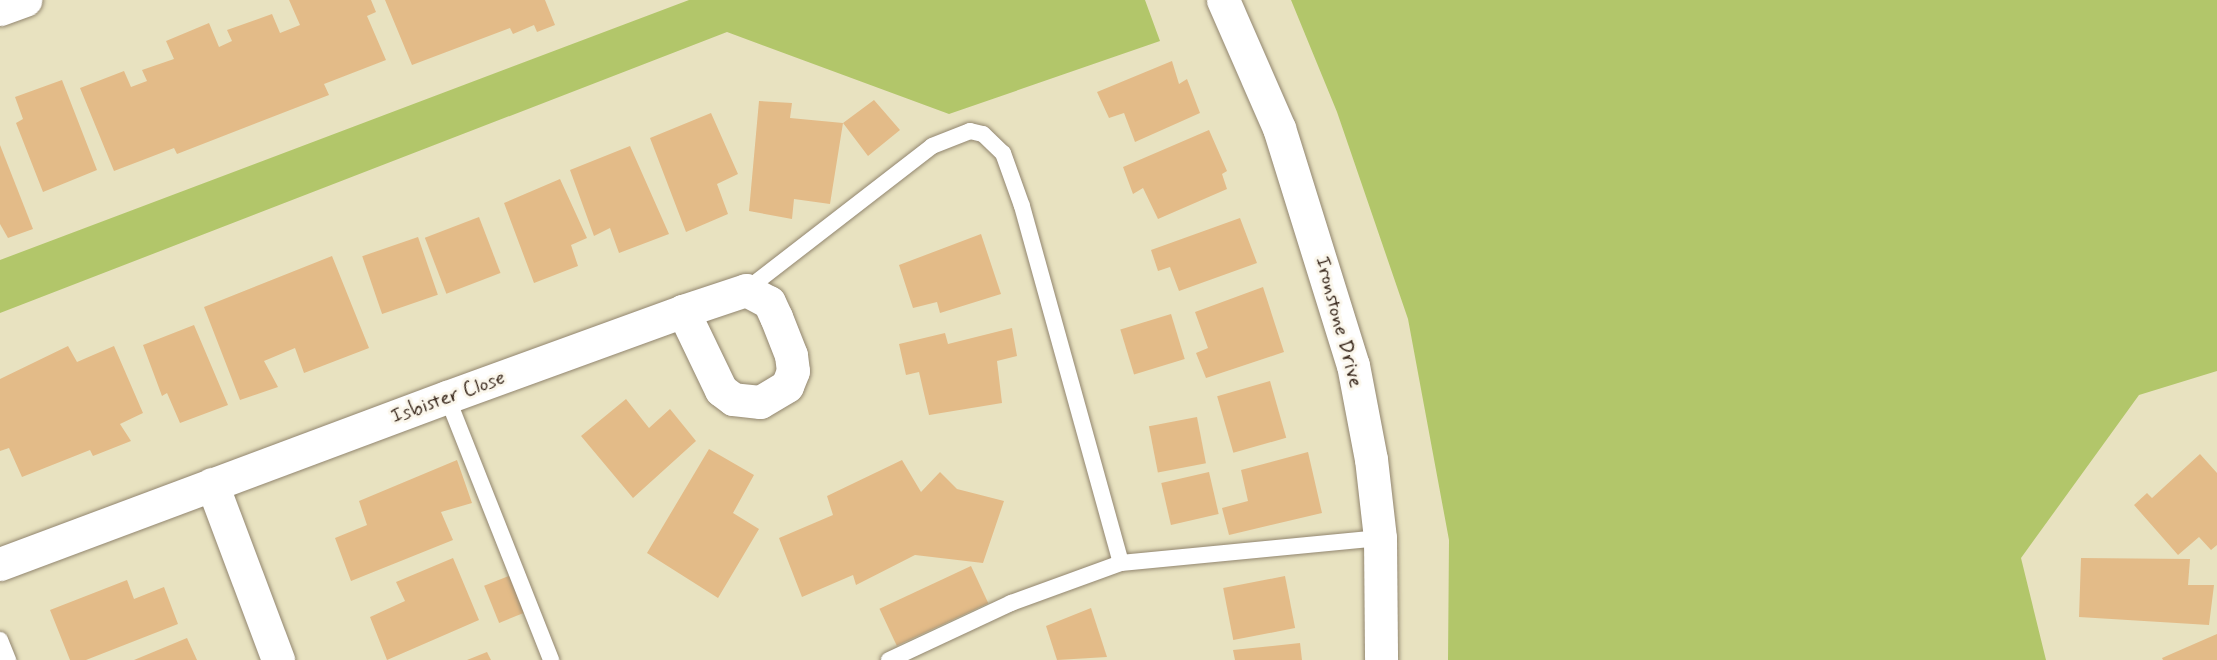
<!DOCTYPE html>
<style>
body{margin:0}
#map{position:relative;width:2217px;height:660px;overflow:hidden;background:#e8e2c0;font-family:Mynerve,sans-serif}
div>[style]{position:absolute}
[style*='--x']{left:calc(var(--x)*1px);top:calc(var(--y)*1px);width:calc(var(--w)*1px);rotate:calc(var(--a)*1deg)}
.green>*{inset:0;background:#b2c66a}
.building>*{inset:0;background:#e3bb88;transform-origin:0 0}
.roads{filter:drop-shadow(0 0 2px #92866f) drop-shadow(0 0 2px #92866f)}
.lane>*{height:16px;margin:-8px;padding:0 8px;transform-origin:8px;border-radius:8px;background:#fff}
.street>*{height:33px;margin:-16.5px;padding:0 16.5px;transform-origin:16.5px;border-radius:16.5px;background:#fff}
.secondary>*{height:33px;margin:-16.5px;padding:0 16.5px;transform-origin:16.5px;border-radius:16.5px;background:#fff}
span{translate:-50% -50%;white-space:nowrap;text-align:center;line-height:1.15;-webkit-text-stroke:6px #fbf7ec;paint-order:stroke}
.street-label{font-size:21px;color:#3b2a1e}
</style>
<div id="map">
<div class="green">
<div style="clip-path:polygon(689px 0,1145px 0,1160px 41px,949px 114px,727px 32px,0 313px,0 260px)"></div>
<div style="clip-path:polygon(1291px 0,2217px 0,2217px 371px,2139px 395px,2021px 558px,2046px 660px,1448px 660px,1449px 540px,1408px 319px,1337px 112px)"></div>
</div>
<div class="building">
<div style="clip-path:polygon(289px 0,371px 0,376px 12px,367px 16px,386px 60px,324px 84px,329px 95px,177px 154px,174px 148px,114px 171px,80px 88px,124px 71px,131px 87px,147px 81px,142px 70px,174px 59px,166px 41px,209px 23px,219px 47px,232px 41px,227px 30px,272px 14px,280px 33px,300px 25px)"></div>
<div style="clip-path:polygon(385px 0,545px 0,555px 25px,537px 32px,534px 25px,513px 34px,510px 28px,412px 65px)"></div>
<div style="clip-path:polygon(1172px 61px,1179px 84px,1187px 79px,1200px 113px,1135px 142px,1124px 113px,1109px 118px,1097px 92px)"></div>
<div style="clip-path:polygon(62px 80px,97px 170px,43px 192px,16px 123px,23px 119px,15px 97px)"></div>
<div style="clip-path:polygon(874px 100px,900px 130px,868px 156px,843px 123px,830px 204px,794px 199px,792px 219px,749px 211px,759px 101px,792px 103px,790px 118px,843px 123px)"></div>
<div style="clip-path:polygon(711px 113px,738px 174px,717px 184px,728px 214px,686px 232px,650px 138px)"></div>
<div style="clip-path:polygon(1209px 130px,1227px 171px,1222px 174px,1227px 189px,1158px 219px,1143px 188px,1133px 194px,1123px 167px)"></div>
<div style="clip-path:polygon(0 145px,33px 229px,8px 238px,0 224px)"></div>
<div style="clip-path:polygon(630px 146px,669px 234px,619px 253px,610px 228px,594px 236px,570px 170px)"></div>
<div style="clip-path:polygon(560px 179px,587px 238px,571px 245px,578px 266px,534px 283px,504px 203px)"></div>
<div style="left:479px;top:217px;width:60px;height:58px;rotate:69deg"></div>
<div style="clip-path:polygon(1240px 218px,1257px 263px,1179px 291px,1170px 267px,1158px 271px,1151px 250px)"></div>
<div style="clip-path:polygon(981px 234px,1001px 294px,940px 313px,937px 302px,913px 308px,899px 265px)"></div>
<div style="left:418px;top:237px;width:61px;height:59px;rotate:71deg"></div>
<div style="clip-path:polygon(332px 256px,369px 348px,304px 373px,295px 348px,264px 361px,278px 387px,240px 400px,204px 307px)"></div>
<div style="clip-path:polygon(1263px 287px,1284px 352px,1206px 378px,1196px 353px,1208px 348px,1195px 312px)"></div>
<div style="left:1171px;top:314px;width:47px;height:53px;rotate:73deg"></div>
<div style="clip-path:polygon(194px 325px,228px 405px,180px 423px,167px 393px,162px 396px,143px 345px)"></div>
<div style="clip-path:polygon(1012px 328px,1017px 356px,997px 361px,1002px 403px,929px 415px,919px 372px,906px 375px,899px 344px,945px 333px,948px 344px)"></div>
<div style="clip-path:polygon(68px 346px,77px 362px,114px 346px,143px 413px,120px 424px,131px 441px,93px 456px,90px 450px,22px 477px,9px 448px,0 451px,0 379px)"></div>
<div style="left:1270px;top:381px;width:59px;height:55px;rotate:74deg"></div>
<div style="clip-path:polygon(626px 399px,649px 428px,670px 409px,696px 441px,633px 498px,581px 436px)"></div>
<div style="left:1197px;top:417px;width:47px;height:49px;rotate:79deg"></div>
<div style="clip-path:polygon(709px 449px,754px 475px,733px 513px,759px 529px,718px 598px,647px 553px)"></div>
<div style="clip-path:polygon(1308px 452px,1322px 513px,1229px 535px,1222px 508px,1248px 501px,1241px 470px)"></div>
<div style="clip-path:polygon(2200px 454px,2217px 473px,2217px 545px,2211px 550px,2199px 537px,2178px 555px,2134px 505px,2147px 493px,2152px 498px)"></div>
<div style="clip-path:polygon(457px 460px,472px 503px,441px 512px,453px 540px,351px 581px,335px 538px,367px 525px,359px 501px)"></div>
<div style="clip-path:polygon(902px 460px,921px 492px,940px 472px,957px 489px,1004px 501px,983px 563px,915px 555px,856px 585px,853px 575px,802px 597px,779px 538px,833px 515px,827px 496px)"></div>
<div style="left:1209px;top:472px;width:43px;height:49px;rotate:77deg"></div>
<div style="clip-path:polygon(453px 558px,479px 620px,387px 660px,370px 617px,405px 601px,396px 582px)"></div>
<div style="clip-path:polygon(2081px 558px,2190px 559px,2188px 585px,2214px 585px,2209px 625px,2079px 617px)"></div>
<div style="left:971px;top:566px;width:41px;height:101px;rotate:65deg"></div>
<div style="left:511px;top:575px;width:40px;height:29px;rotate:68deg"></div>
<div style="left:1285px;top:576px;width:53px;height:63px;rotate:79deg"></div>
<div style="clip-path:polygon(127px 580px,134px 599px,164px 587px,178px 624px,86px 660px,70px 660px,50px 610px)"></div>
<div style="clip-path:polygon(1091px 608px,1107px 657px,1057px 660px,1046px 626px)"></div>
<div style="clip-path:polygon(2217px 634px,2217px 660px,2163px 660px,2162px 658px)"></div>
<div style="clip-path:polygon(187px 638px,197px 660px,134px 660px)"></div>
<div style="clip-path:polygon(1300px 643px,1302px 660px,1235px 660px,1233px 650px)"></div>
<div style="clip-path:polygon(487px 652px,491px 660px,467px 660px)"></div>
</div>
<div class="roads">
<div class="lane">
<div style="--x:746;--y:290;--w:235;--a:-37.7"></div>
<div style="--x:932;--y:146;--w:41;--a:-21.5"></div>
<div style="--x:970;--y:131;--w:13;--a:13"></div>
<div style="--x:983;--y:134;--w:28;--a:44"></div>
<div style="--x:1003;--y:153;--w:56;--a:70.3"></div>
<div style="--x:1022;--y:206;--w:370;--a:74.5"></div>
<div style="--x:447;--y:397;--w:283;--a:68.4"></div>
<div style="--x:0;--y:640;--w:22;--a:68"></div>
<div style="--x:889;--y:660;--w:135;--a:-25"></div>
<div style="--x:1011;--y:603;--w:117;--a:-20"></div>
<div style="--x:1121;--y:563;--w:260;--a:-5.5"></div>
</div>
<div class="street">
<div style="--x:0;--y:9;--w:27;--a:-20"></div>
<div style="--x:212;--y:484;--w:188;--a:69.4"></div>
<div style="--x:0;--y:564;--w:477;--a:-20.5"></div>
<div style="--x:447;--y:397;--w:251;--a:-20"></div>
<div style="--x:683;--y:311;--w:66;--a:-18.4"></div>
<div style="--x:746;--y:290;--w:26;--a:28"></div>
<div style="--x:769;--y:302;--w:17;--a:65"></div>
<div style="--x:776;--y:317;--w:41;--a:68.5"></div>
<div style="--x:791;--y:355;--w:16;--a:83"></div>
<div style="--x:793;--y:371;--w:16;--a:112"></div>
<div style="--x:787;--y:386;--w:31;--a:149"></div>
<div style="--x:760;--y:402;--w:27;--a:-174"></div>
<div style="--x:733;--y:399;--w:15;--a:-143"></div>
<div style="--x:721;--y:390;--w:88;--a:-115.7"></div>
</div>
<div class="secondary">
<div style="--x:1223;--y:0;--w:140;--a:66.4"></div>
<div style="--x:1279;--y:128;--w:248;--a:72.7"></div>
<div style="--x:1353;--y:365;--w:96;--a:79.2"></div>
<div style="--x:1371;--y:459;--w:80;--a:83.5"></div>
<div style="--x:1380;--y:538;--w:122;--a:89.5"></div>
</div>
</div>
<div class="street-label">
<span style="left:1339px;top:322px;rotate:75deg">Ironstone Drive</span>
<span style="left:448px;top:397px;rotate:-20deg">Isbister Close</span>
</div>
</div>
